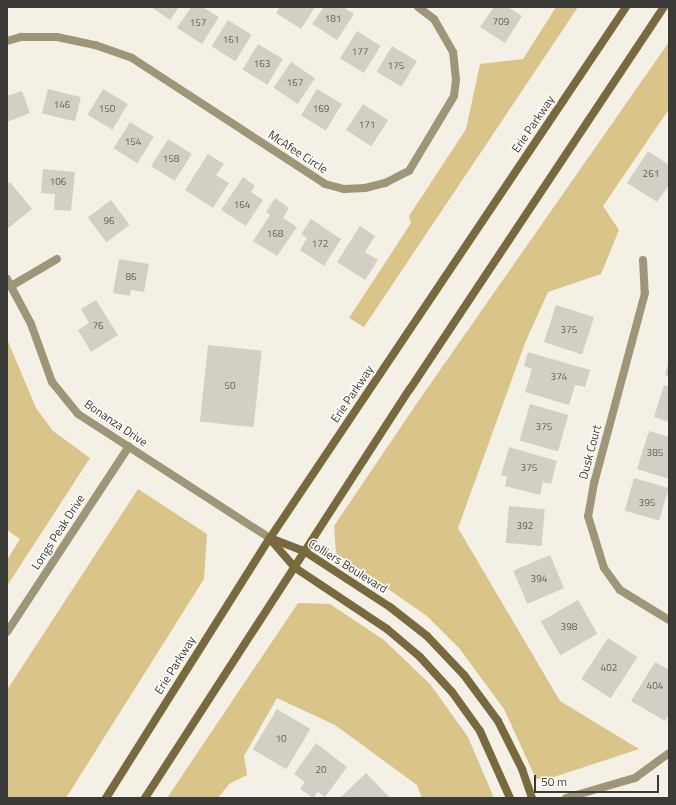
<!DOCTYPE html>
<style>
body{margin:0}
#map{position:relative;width:676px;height:805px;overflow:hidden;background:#f4f0e5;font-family:"Titillium Web",sans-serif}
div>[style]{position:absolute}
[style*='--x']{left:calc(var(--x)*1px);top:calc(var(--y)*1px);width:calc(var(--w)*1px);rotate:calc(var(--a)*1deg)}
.green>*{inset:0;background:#d9c58a}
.building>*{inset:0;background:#d3cfc4;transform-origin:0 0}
.street>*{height:8px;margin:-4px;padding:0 4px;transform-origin:4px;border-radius:4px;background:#9f9578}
.secondary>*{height:8px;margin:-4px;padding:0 4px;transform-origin:4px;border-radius:4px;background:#78693e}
span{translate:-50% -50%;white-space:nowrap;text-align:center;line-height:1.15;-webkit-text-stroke:3px #fffdf9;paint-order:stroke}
.number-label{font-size:10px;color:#615f5a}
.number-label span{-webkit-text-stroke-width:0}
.street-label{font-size:12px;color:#3b3a36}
.frame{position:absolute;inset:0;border:8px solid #3b3a36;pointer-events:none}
.scale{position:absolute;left:534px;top:775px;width:125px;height:18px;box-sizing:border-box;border:2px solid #3b3a36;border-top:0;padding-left:5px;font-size:12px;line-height:14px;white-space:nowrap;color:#3b3a36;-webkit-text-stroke:3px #fffdf9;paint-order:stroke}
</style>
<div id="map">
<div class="green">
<div style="clip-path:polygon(556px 7px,578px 7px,364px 327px,349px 318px,411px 223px,409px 216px,466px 129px,480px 64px,523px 59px)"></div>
<div style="clip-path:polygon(669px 42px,669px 109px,603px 206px,619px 230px,601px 274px,548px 292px,525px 343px,458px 528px,560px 701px,639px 749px,551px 778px,536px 779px,504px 709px,459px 648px,427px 616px,336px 553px,334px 526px,417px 403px)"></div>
<div style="clip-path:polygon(7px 339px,36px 408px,53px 431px,90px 458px,7px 586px,7px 560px,20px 539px,7px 530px)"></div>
<div style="clip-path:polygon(138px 489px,207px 534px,204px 579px,66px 798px,7px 798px,7px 690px)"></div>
<div style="clip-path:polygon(298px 603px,330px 604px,384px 640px,430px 684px,468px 737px,494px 798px,422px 798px,417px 785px,335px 725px,277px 698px,244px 756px,247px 775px,229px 784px,218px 798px,167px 798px)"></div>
</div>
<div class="building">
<div style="clip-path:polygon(151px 7px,179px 7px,170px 20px)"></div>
<div style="clip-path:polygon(191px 7px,202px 7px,219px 17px,202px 44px,177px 28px)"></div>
<div style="clip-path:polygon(280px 7px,315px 7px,301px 29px,276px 13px)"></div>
<div style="clip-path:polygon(324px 7px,343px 7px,354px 14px,337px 40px,312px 24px)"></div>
<div style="clip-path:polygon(494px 7px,507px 7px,522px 16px,505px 43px,480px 27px)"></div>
<div style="left:228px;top:20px;width:28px;height:31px;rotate:32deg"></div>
<div style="left:357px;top:31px;width:28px;height:32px;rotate:32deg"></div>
<div style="left:258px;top:44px;width:29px;height:30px;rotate:31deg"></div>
<div style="left:392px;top:46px;width:29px;height:30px;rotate:31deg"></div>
<div style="left:291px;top:62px;width:29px;height:31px;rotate:34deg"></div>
<div style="left:48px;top:89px;width:34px;height:25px;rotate:14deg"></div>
<div style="left:103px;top:89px;width:29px;height:30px;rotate:31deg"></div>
<div style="left:317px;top:89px;width:29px;height:31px;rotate:31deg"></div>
<div style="clip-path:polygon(22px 91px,30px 113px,7px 122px,7px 96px)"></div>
<div style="left:363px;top:104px;width:30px;height:31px;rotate:33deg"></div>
<div style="left:130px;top:122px;width:28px;height:31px;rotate:32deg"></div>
<div style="left:168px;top:139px;width:28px;height:32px;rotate:32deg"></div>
<div style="clip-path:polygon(648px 151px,669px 165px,669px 185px,657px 202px,627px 183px)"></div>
<div style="clip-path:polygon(208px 154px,224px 164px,216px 175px,229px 183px,213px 208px,185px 190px)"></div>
<div style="clip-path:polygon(43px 169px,75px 172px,71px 211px,54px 210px,55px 194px,41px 193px)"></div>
<div style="clip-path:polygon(243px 177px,255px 186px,251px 192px,263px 200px,246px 226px,221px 210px)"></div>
<div style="clip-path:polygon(10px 182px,32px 209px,7px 229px,7px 184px)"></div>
<div style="clip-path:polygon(275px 198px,289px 208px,283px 218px,297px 227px,277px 256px,253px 241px,270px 215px,266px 212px)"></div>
<div style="left:111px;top:200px;width:31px;height:29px;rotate:53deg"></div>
<div style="clip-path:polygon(311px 219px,341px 239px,324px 266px,300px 250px,307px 238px,301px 234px)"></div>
<div style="clip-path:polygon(360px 226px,375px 236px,365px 252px,378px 260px,365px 280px,337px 262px)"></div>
<div style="clip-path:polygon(119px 259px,149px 264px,144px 292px,131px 290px,130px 296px,113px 293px)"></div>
<div style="clip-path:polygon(96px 300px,118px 335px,91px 352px,78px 330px,89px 323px,81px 309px)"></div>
<div style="left:556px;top:305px;width:40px;height:39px;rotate:18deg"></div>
<div style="left:208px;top:345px;width:54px;height:77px;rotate:6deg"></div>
<div style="clip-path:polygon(528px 352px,590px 370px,585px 387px,575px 385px,569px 405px,525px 392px,532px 369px,524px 366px)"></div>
<div style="clip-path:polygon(669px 361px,669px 376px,665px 375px)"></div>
<div style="clip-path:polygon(664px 385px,669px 387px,669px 422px,654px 417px)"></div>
<div style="left:530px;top:404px;width:40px;height:38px;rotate:16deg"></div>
<div style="clip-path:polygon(649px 431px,669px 437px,669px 479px,637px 469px)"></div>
<div style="clip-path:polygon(509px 447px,557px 461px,551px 484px,543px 482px,540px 495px,505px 486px,507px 477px,501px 475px)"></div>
<div style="left:634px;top:478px;width:36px;height:34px;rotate:16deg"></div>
<div style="left:509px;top:506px;width:36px;height:37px;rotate:5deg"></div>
<div style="left:550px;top:555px;width:36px;height:40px;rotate:67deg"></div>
<div style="left:578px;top:600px;width:39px;height:43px;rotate:60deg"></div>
<div style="left:608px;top:638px;width:35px;height:49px;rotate:33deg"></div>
<div style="clip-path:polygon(655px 662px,669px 670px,669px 714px,665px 721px,631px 701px)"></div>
<div style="left:277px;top:709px;width:39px;height:47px;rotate:31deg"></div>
<div style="clip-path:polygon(316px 743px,347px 767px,325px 797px,318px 792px,313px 798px,300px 789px,305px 782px,294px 774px)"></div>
<div style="clip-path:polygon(366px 773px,390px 798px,340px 798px)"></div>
</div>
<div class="street">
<div style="--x:7;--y:41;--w:15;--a:-16"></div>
<div style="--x:21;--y:37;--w:36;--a:0"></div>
<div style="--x:57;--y:37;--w:39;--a:12"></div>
<div style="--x:95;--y:45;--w:39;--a:19"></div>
<div style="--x:132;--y:58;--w:230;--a:33.1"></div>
<div style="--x:325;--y:184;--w:20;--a:15"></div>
<div style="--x:344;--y:189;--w:21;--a:-3"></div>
<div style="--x:365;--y:188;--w:21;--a:-14"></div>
<div style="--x:385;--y:183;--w:27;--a:-27"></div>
<div style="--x:409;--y:171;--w:87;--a:-59"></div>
<div style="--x:454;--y:96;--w:16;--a:-83"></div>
<div style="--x:456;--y:80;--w:28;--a:-96"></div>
<div style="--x:453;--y:52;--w:38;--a:-120"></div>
<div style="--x:434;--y:19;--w:20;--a:-143"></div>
<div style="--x:643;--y:260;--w:33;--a:87"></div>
<div style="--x:645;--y:293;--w:197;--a:105"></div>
<div style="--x:594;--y:483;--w:34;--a:100"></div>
<div style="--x:588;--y:516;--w:54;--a:72.9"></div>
<div style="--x:604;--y:568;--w:27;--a:54"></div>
<div style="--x:620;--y:590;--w:57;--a:31.5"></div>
<div style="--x:7;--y:279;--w:51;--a:61.9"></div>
<div style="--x:31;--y:324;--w:62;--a:70.1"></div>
<div style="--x:52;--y:382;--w:41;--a:50.9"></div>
<div style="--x:78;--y:414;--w:229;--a:32.9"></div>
<div style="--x:13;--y:285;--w:51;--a:-30.6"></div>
<div style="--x:7;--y:632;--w:222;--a:-56.7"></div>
<div style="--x:566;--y:798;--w:72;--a:-16.2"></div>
<div style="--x:635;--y:778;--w:42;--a:-36.3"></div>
</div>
<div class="secondary">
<div style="--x:270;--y:538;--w:36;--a:21"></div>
<div style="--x:304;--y:551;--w:103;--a:33.1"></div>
<div style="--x:390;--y:607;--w:47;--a:38.1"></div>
<div style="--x:427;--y:636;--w:54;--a:46.5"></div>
<div style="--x:464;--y:675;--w:57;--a:53.5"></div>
<div style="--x:498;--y:721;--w:54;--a:63.4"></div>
<div style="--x:522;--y:769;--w:31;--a:71"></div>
<div style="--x:270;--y:539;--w:37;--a:49"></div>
<div style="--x:294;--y:567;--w:112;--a:33.7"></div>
<div style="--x:387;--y:629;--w:43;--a:40.3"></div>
<div style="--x:420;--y:657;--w:47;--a:47.6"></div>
<div style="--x:452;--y:692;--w:48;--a:54.3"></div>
<div style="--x:480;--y:731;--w:73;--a:65.9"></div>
<div style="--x:106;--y:798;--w:307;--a:-57.8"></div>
<div style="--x:270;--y:538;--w:639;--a:-56.16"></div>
<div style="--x:145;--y:798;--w:487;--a:-57.1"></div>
<div style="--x:410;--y:389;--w:459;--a:-56.4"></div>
</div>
<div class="number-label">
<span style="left:333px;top:19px">181</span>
<span style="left:501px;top:22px">709</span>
<span style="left:198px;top:23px">157</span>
<span style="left:231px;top:40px">161</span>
<span style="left:360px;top:52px">177</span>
<span style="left:262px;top:64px">163</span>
<span style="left:396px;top:66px">175</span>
<span style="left:295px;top:83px">167</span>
<span style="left:62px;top:105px">146</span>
<span style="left:107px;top:109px">150</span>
<span style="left:321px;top:109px">169</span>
<span style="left:367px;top:125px">171</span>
<span style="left:133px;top:142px">154</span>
<span style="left:171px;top:159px">158</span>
<span style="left:651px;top:174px">261</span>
<span style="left:58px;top:182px">106</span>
<span style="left:242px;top:205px">164</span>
<span style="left:109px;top:221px">96</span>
<span style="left:275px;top:234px">168</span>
<span style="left:320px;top:244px">172</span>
<span style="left:131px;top:277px">86</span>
<span style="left:98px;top:326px">76</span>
<span style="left:569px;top:330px">375</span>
<span style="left:559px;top:377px">374</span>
<span style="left:230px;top:386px">50</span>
<span style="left:544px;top:427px">375</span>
<span style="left:655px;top:453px">385</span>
<span style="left:529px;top:468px">375</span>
<span style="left:647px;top:503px">395</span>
<span style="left:525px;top:526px">392</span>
<span style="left:539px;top:579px">394</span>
<span style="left:569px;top:627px">398</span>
<span style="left:609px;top:668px">402</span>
<span style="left:655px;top:686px">404</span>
<span style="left:281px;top:739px">10</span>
<span style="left:321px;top:770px">20</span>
</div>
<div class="street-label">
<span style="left:533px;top:124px;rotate:-56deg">Erie Parkway</span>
<span style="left:298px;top:152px;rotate:33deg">McAfee Circle</span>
<span style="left:352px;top:394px;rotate:-56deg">Erie Parkway</span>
<span style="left:116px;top:423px;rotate:34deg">Bonanza Drive</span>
<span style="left:590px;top:452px;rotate:-75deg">Dusk Court</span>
<span style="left:58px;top:532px;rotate:-57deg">Longs Peak Drive</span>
<span style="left:348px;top:566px;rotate:32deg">Colliers Boulevard</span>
<span style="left:175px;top:665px;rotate:-58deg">Erie Parkway</span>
</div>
<div class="frame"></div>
<div class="scale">50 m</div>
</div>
